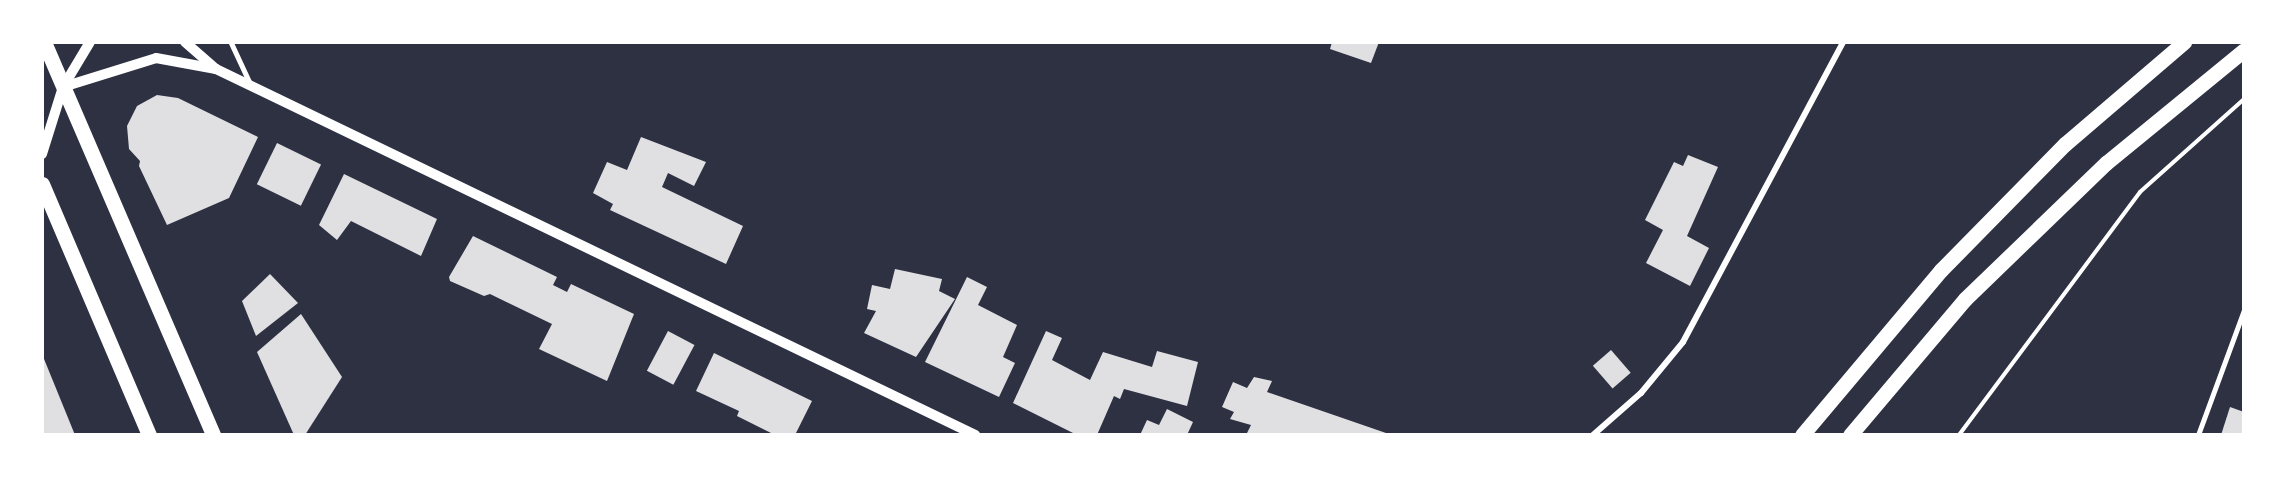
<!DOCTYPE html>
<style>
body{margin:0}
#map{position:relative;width:2286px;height:477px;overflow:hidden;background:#2d3142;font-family:Signika,sans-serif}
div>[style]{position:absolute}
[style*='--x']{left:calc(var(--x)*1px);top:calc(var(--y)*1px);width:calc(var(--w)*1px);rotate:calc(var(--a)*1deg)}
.building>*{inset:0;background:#e0e0e3;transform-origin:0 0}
.path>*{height:4px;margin:-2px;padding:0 2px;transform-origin:2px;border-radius:2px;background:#fff}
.service>*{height:4.5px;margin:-2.25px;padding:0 2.25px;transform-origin:2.25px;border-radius:2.25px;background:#fff}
.minor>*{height:6px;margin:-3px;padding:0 3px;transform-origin:3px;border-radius:3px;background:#fff}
.tertiary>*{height:10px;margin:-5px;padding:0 5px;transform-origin:5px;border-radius:5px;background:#fff}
.primary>*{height:15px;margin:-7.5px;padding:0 7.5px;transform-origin:7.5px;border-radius:7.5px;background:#fff}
span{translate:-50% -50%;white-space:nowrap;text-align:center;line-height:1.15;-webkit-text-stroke:6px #fff;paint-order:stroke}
.frame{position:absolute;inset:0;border:44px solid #fff;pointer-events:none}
</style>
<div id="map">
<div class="building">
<div style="clip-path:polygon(1332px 42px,1379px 42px,1371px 63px,1330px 49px)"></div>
<div style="clip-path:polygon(157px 95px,178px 98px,258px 137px,229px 198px,167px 225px,139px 166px,140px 161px,129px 149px,127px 126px,137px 106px)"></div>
<div style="clip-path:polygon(641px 137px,706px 162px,694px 186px,668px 173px,662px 187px,743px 226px,726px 264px,610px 210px,613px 204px,593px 193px,607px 162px,627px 170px)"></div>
<div style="left:277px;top:143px;width:49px;height:46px;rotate:26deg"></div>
<div style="clip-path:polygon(1688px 155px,1718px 167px,1687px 236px,1709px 248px,1690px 286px,1646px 263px,1663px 230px,1645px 220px,1674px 162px,1683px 166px)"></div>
<div style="clip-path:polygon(344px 174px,437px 219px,421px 256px,351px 221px,337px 240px,319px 225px)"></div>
<div style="clip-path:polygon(473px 236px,557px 277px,553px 285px,567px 292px,571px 284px,634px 314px,607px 381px,539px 349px,552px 324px,490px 294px,484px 296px,450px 281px,449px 277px)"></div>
<div style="clip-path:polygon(895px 269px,942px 279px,939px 291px,955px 299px,916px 357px,864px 333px,876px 311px,867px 309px,872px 285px,890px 289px)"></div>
<div style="clip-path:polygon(270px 274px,298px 303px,256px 336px,242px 301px)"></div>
<div style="clip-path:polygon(967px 277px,987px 287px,978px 305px,1017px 325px,1003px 357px,1015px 363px,999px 397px,925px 362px)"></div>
<div style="clip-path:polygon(301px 314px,342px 377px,305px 435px,294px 435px,257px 352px)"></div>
<div style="left:668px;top:331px;width:30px;height:45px;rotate:28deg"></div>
<div style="clip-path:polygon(1046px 331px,1062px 338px,1052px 360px,1090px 380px,1103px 352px,1152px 367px,1157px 351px,1198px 362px,1187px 406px,1124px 389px,1120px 399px,1114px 396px,1097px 435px,1077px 435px,1013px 403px)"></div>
<div style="left:1611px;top:350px;width:30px;height:24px;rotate:49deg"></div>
<div style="clip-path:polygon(714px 353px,812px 401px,795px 435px,775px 435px,737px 416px,739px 411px,696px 391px)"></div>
<div style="clip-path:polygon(42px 354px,75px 435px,42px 435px)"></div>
<div style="clip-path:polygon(1254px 377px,1272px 381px,1267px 392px,1386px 433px,1246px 435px,1251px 425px,1230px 419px,1234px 412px,1222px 407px,1233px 382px,1247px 388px)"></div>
<div style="clip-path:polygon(2230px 407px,2244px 412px,2244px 435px,2221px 435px)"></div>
<div style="clip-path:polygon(1167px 409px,1193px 422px,1187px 435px,1140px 435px,1147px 420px,1159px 425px)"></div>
</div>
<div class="path">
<div style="--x:1959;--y:435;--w:303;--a:-53.3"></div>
<div style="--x:2140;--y:192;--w:140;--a:-41.8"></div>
</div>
<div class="service">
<div style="--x:231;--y:42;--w:45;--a:65.1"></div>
<div style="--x:2198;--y:435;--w:133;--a:-69.8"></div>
</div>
<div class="minor">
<div style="--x:1593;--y:435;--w:64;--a:-41.2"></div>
<div style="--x:1641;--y:393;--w:66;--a:-50.5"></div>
<div style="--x:1683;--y:342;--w:340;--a:-61.9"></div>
</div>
<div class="tertiary">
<div style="--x:185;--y:42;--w:41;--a:41.1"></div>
<div style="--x:216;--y:69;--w:843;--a:25.74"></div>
<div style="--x:63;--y:87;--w:97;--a:-17.3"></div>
<div style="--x:156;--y:58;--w:61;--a:10.4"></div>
<div style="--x:42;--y:154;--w:70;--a:-72.6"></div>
<div style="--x:63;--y:87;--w:52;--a:-59"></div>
</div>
<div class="primary">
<div style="--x:44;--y:42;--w:428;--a:66.7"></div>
<div style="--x:42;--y:184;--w:273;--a:66.9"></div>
<div style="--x:1802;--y:435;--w:216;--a:-49.9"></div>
<div style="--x:1941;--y:270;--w:177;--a:-45.5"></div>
<div style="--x:2065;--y:144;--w:157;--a:-40.6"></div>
<div style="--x:1850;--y:435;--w:178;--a:-49.8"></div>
<div style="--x:1965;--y:299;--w:196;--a:-44"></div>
<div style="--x:2106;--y:163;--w:178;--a:-39.3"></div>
</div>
<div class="frame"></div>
</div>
